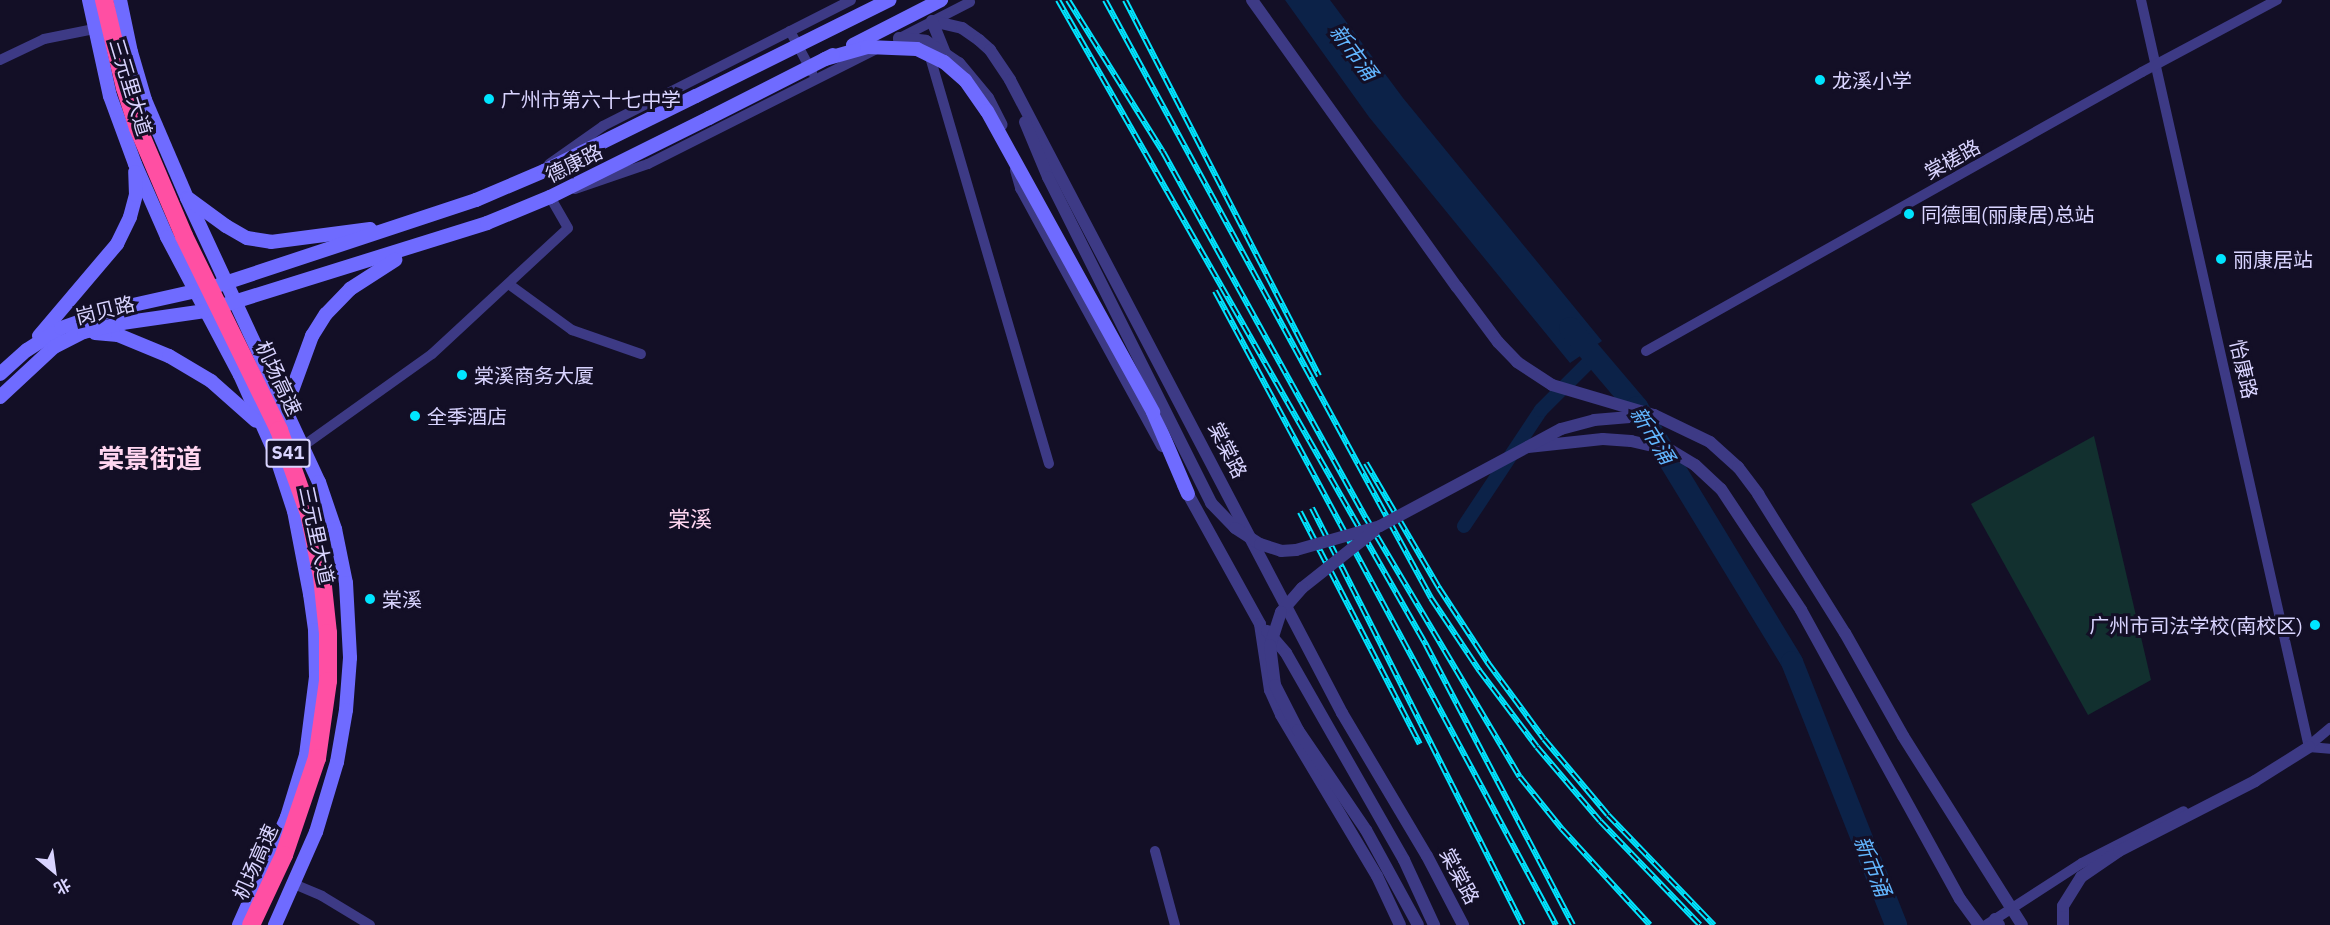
<!DOCTYPE html>
<meta charset="utf-8">
<style>
body{margin:0}
#map{position:relative;width:2330px;height:925px;overflow:hidden;background:#130f26;font-family:"IBM Plex Sans","Noto Sans SC",sans-serif}
div>[style]{position:absolute}
[style*='--x']{left:calc(var(--x)*1px);top:calc(var(--y)*1px);width:calc(var(--w)*1px);rotate:calc(var(--a)*1deg)}
.green>*{inset:0;background:#12302f}
.water>*{inset:0;background:#0c2248}
.canal>*{height:14px;margin:-7px;padding:0 7px;transform-origin:7px;border-radius:7px;background:#0c2248}
.river>*{height:22px;margin:-11px;padding:0 11px;transform-origin:11px;border-radius:11px;background:#0c2248}
.minor>*{height:10px;margin:-5px;padding:0 5px;transform-origin:5px;border-radius:5px;background:#3d3a85}
.tertiary>*{height:12px;margin:-6px;padding:0 6px;transform-origin:6px;border-radius:6px;background:#3d3a85}
.secondary>*{height:14px;margin:-7px;padding:0 7px;transform-origin:7px;border-radius:7px;background:#6f6bff}
.rail>*{height:6px;margin-top:-3px;transform-origin:0;background:repeating-linear-gradient(90deg,#130f26 0 11px,#00e5ff 0 22px);box-sizing:border-box;border-block:2px solid #00e5ff}
.tertiary-bridge>*{height:12px;margin:-6px;padding:0 6px;transform-origin:6px;border-radius:6px;background:#3d3a85}
.secondary-bridge>*{height:14px;margin:-7px;padding:0 7px;transform-origin:7px;border-radius:7px;background:#6f6bff}
.motorway-bridge>*{height:18px;margin:-9px;padding:0 9px;transform-origin:9px;border-radius:9px;background:#ff4fa3}
.dots>*{width:16px;height:16px;translate:-50% -50%;box-sizing:border-box;border:3px solid #130f26;border-radius:50%}
span{translate:-50% -50%;white-space:nowrap;text-align:center;line-height:1.15;-webkit-text-stroke:6px #130f26;paint-order:stroke}
.shield-label span{padding:2px 4px;background:#130f26;border:2px solid;border-radius:4px;-webkit-text-stroke-width:0}
.shield-label{font-size:18px;color:#d9d4ff;font-weight:700}
.poi-label{font-size:20px;color:#d9d4ff}
.left{translate:0 -50%;text-align:left}
.right{translate:-100% -50%;text-align:right}
.street-label{font-size:20px;color:#d9d4ff}
.water-label{font-size:21px;color:#62b6ff;font-style:italic}
.quarter-label{font-size:22px;color:#ffd6f0}
.district-label{font-size:26px;color:#ffd6f0;font-weight:700}
.north{position:absolute;left:24px;top:841px;width:60px;height:60px;-webkit-text-stroke:4px #130f26;paint-order:stroke;rotate:151deg;font-size:16px;font-weight:700;line-height:24px;text-align:center;color:#d9d4ff}
.north::after{content:'';display:block;margin:auto;width:21px;height:27px;background:#d9d4ff;clip-path:polygon(50% 0,100% 100%,50% 72%,0 100%)}
</style>
<div id="map">
<div class="green">
<div style="clip-path:polygon(2094px 436px,2151px 680px,2088px 715px,1971px 504px)"></div>
</div>
<div class="water">
<div style="clip-path:polygon(1285px 0,1330px 0,1403px 98px,1602px 341px,1570px 363px,1369px 117px)"></div>
</div>
<div class="canal">
<div style="--x:1464;--y:526;--w:139;--a:-56.4"></div>
<div style="--x:1541;--y:410;--w:75;--a:-45"></div>
</div>
<div class="river">
<div style="--x:1570;--y:328;--w:104;--a:49.7"></div>
<div style="--x:1637;--y:407;--w:298;--a:58.7"></div>
<div style="--x:1792;--y:662;--w:283;--a:68.4"></div>
</div>
<div class="minor">
<div style="--x:2141;--y:0;--w:766;--a:77.33"></div>
<div style="--x:790;--y:31;--w:47;--a:61.8"></div>
<div style="--x:898;--y:39;--w:81;--a:-27.2"></div>
<div style="--x:928;--y:50;--w:431;--a:73.7"></div>
<div style="--x:0;--y:60;--w:49;--a:-25.5"></div>
<div style="--x:44;--y:39;--w:51;--a:-11.3"></div>
<div style="--x:549;--y:164;--w:66;--a:-35.1"></div>
<div style="--x:603;--y:126;--w:278;--a:-26.9"></div>
<div style="--x:575;--y:189;--w:77;--a:-18.9"></div>
<div style="--x:648;--y:164;--w:258;--a:-26.7"></div>
<div style="--x:510;--y:285;--w:77;--a:36"></div>
<div style="--x:572;--y:330;--w:73;--a:19.2"></div>
<div style="--x:1646;--y:351;--w:569;--a:-29.36"></div>
<div style="--x:2142;--y:72;--w:153;--a:-28.1"></div>
<div style="--x:303;--y:446;--w:158;--a:-35.5"></div>
<div style="--x:432;--y:354;--w:185;--a:-42.8"></div>
<div style="--x:568;--y:228;--w:36;--a:-120"></div>
<div style="--x:550;--y:197;--w:4;--a:-27"></div>
<div style="--x:2309;--y:747;--w:21;--a:5"></div>
<div style="--x:2305;--y:749;--w:33;--a:-40"></div>
<div style="--x:1155;--y:851;--w:77;--a:74.9"></div>
<div style="--x:294;--y:884;--w:30;--a:23"></div>
<div style="--x:322;--y:896;--w:56;--a:31.1"></div>
<div style="--x:1986;--y:925;--w:114;--a:-32.9"></div>
<div style="--x:2082;--y:863;--w:114;--a:-27"></div>
</div>
<div class="tertiary">
<div style="--x:1252;--y:0;--w:353;--a:54.5"></div>
<div style="--x:1457;--y:287;--w:69;--a:53.3"></div>
<div style="--x:1498;--y:342;--w:28;--a:46"></div>
<div style="--x:1517;--y:362;--w:42;--a:33.3"></div>
<div style="--x:1552;--y:385;--w:105;--a:16.5"></div>
<div style="--x:932;--y:21;--w:31;--a:13"></div>
<div style="--x:962;--y:28;--w:21;--a:35"></div>
<div style="--x:979;--y:40;--w:15;--a:42"></div>
<div style="--x:990;--y:50;--w:36;--a:56"></div>
<div style="--x:1010;--y:80;--w:715;--a:62.32"></div>
<div style="--x:1342;--y:713;--w:166;--a:59.3"></div>
<div style="--x:1427;--y:856;--w:78;--a:62.4"></div>
<div style="--x:932;--y:21;--w:35;--a:68"></div>
<div style="--x:899;--y:38;--w:27;--a:6"></div>
<div style="--x:926;--y:41;--w:40;--a:34"></div>
<div style="--x:959;--y:63;--w:45;--a:50.4"></div>
<div style="--x:988;--y:98;--w:30;--a:63"></div>
<div style="--x:1025;--y:122;--w:60;--a:67.3"></div>
<div style="--x:1016;--y:170;--w:19;--a:74"></div>
<div style="--x:1021;--y:188;--w:294;--a:61.3"></div>
<div style="--x:1528;--y:447;--w:75;--a:-6.1"></div>
<div style="--x:1603;--y:439;--w:28;--a:4"></div>
<div style="--x:1631;--y:441;--w:40;--a:13"></div>
<div style="--x:1670;--y:450;--w:29;--a:31"></div>
<div style="--x:1695;--y:465;--w:35;--a:43"></div>
<div style="--x:1721;--y:489;--w:145;--a:56.5"></div>
<div style="--x:1801;--y:610;--w:330;--a:61.2"></div>
<div style="--x:1960;--y:899;--w:32;--a:54"></div>
<div style="--x:1183;--y:485;--w:159;--a:61"></div>
<div style="--x:1260;--y:624;--w:67;--a:81.4"></div>
<div style="--x:1270;--y:690;--w:27;--a:66"></div>
<div style="--x:1281;--y:715;--w:187;--a:59.2"></div>
<div style="--x:1377;--y:876;--w:54;--a:64.9"></div>
<div style="--x:1267;--y:631;--w:29;--a:49"></div>
<div style="--x:1286;--y:653;--w:238;--a:60.3"></div>
<div style="--x:1404;--y:860;--w:72;--a:65.2"></div>
<div style="--x:1995;--y:919;--w:7;--a:56"></div>
<div style="--x:2063;--y:925;--w:19;--a:-90"></div>
<div style="--x:2063;--y:906;--w:34;--a:-58"></div>
<div style="--x:2081;--y:877;--w:46;--a:-34.4"></div>
<div style="--x:2119;--y:851;--w:153;--a:-27.2"></div>
<div style="--x:2255;--y:781;--w:64;--a:-32.2"></div>
</div>
<div class="secondary">
<div style="--x:89;--y:0;--w:98;--a:77.7"></div>
<div style="--x:110;--y:96;--w:72;--a:69.8"></div>
<div style="--x:135;--y:164;--w:80;--a:66.3"></div>
<div style="--x:167;--y:237;--w:156;--a:62.1"></div>
<div style="--x:240;--y:375;--w:85;--a:65.8"></div>
<div style="--x:275;--y:453;--w:61;--a:71.9"></div>
<div style="--x:294;--y:511;--w:85;--a:79.1"></div>
<div style="--x:310;--y:594;--w:36;--a:82"></div>
<div style="--x:315;--y:630;--w:47;--a:88.8"></div>
<div style="--x:316;--y:677;--w:79;--a:97.3"></div>
<div style="--x:306;--y:755;--w:65;--a:107"></div>
<div style="--x:287;--y:817;--w:118;--a:114"></div>
<div style="--x:120;--y:0;--w:53;--a:78.1"></div>
<div style="--x:131;--y:52;--w:50;--a:73.7"></div>
<div style="--x:145;--y:100;--w:107;--a:66.8"></div>
<div style="--x:187;--y:198;--w:313;--a:65.1"></div>
<div style="--x:319;--y:482;--w:50;--a:71.2"></div>
<div style="--x:335;--y:529;--w:55;--a:78.5"></div>
<div style="--x:346;--y:583;--w:75;--a:86.9"></div>
<div style="--x:350;--y:658;--w:52;--a:94.4"></div>
<div style="--x:346;--y:710;--w:53;--a:99.8"></div>
<div style="--x:337;--y:762;--w:73;--a:106.7"></div>
<div style="--x:316;--y:832;--w:102;--a:113.8"></div>
<div style="--x:189;--y:199;--w:46;--a:36.1"></div>
<div style="--x:226;--y:226;--w:24;--a:30"></div>
<div style="--x:247;--y:238;--w:24;--a:9"></div>
<div style="--x:271;--y:242;--w:100;--a:-7.5"></div>
<div style="--x:219;--y:285;--w:271;--a:-18.3"></div>
<div style="--x:476;--y:200;--w:74;--a:-23.1"></div>
<div style="--x:544;--y:171;--w:169;--a:-26.3"></div>
<div style="--x:95;--y:333;--w:23;--a:5"></div>
<div style="--x:118;--y:335;--w:55;--a:22.4"></div>
<div style="--x:169;--y:356;--w:49;--a:30.8"></div>
<div style="--x:211;--y:381;--w:60;--a:41.6"></div>
<div style="--x:39;--y:336;--w:121;--a:-49.7"></div>
<div style="--x:117;--y:244;--w:30;--a:-64"></div>
<div style="--x:130;--y:217;--w:23;--a:-75"></div>
<div style="--x:136;--y:195;--w:23;--a:-92"></div>
<div style="--x:0;--y:374;--w:36;--a:-42"></div>
<div style="--x:27;--y:350;--w:40;--a:-32.9"></div>
<div style="--x:61;--y:328;--w:57;--a:-19.4"></div>
<div style="--x:115;--y:309;--w:88;--a:-12.5"></div>
<div style="--x:0;--y:397;--w:74;--a:-42.8"></div>
<div style="--x:54;--y:347;--w:34;--a:-27"></div>
<div style="--x:84;--y:332;--w:39;--a:-13"></div>
<div style="--x:122;--y:323;--w:84;--a:-8.2"></div>
<div style="--x:205;--y:311;--w:295;--a:-17.3"></div>
<div style="--x:487;--y:223;--w:68;--a:-22.4"></div>
<div style="--x:550;--y:197;--w:178;--a:-26.4"></div>
<div style="--x:286;--y:407;--w:76;--a:-69.9"></div>
<div style="--x:312;--y:336;--w:26;--a:-58"></div>
<div style="--x:326;--y:314;--w:35;--a:-46"></div>
<div style="--x:350;--y:289;--w:54;--a:-32.8"></div>
<div style="--x:1153;--y:412;--w:89;--a:66.9"></div>
</div>
<div class="rail">
<div style="--x:1058;--y:0;--w:743;--a:60.29"></div>
<div style="--x:1426;--y:645;--w:316;--a:62.3"></div>
<div style="--x:1068;--y:0;--w:179;--a:58"></div>
<div style="--x:1163;--y:152;--w:419;--a:61"></div>
<div style="--x:1366;--y:518;--w:301;--a:59.3"></div>
<div style="--x:1520;--y:777;--w:67;--a:51.1"></div>
<div style="--x:1562;--y:829;--w:130;--a:47.5"></div>
<div style="--x:1105;--y:0;--w:681;--a:61.4"></div>
<div style="--x:1431;--y:598;--w:87;--a:56.3"></div>
<div style="--x:1479;--y:670;--w:96;--a:53"></div>
<div style="--x:1537;--y:747;--w:97;--a:49.6"></div>
<div style="--x:1600;--y:821;--w:144;--a:46.1"></div>
<div style="--x:1125;--y:0;--w:423;--a:62.7"></div>
<div style="--x:1215;--y:291;--w:720;--a:61.73"></div>
<div style="--x:1366;--y:463;--w:145;--a:59.7"></div>
<div style="--x:1439;--y:588;--w:90;--a:56.8"></div>
<div style="--x:1488;--y:663;--w:94;--a:53.6"></div>
<div style="--x:1544;--y:739;--w:99;--a:49.9"></div>
<div style="--x:1608;--y:815;--w:153;--a:46.1"></div>
<div style="--x:1312;--y:508;--w:467;--a:63.2"></div>
<div style="--x:1300;--y:512;--w:261;--a:62.7"></div>
</div>
<div class="tertiary-bridge">
<div style="--x:1048;--y:177;--w:364;--a:63.4"></div>
<div style="--x:1211;--y:503;--w:35;--a:46"></div>
<div style="--x:1235;--y:528;--w:30;--a:33"></div>
<div style="--x:1260;--y:544;--w:22;--a:18"></div>
<div style="--x:1281;--y:551;--w:15;--a:-4"></div>
<div style="--x:1296;--y:550;--w:87;--a:-15.9"></div>
<div style="--x:1380;--y:526;--w:205;--a:-28.2"></div>
<div style="--x:1561;--y:429;--w:34;--a:-15"></div>
<div style="--x:1594;--y:420;--w:60;--a:-4.8"></div>
<div style="--x:1654;--y:415;--w:62;--a:25.7"></div>
<div style="--x:1710;--y:442;--w:38;--a:42"></div>
<div style="--x:1738;--y:467;--w:34;--a:53"></div>
<div style="--x:1758;--y:494;--w:164;--a:58"></div>
<div style="--x:1845;--y:633;--w:118;--a:60.6"></div>
<div style="--x:1903;--y:736;--w:223;--a:57.8"></div>
<div style="--x:1374;--y:531;--w:92;--a:141.6"></div>
<div style="--x:1302;--y:588;--w:32;--a:131"></div>
<div style="--x:1281;--y:612;--w:35;--a:108"></div>
<div style="--x:1270;--y:645;--w:40;--a:82.9"></div>
<div style="--x:1275;--y:685;--w:51;--a:62.9"></div>
<div style="--x:1298;--y:730;--w:121;--a:55.8"></div>
<div style="--x:1366;--y:830;--w:108;--a:61.3"></div>
</div>
<div class="secondary-bridge">
<div style="--x:853;--y:45;--w:99;--a:-27.1"></div>
<div style="--x:825;--y:59;--w:44;--a:-15.9"></div>
<div style="--x:867;--y:47;--w:50;--a:2.3"></div>
<div style="--x:917;--y:49;--w:30;--a:26"></div>
<div style="--x:944;--y:62;--w:28;--a:41"></div>
<div style="--x:965;--y:80;--w:38;--a:55"></div>
<div style="--x:987;--y:111;--w:344;--a:61.1"></div>
<div style="--x:696;--y:96;--w:216;--a:-26.4"></div>
<div style="--x:709;--y:118;--w:139;--a:-26.9"></div>
</div>
<div class="motorway-bridge">
<div style="--x:104;--y:0;--w:90;--a:76.6"></div>
<div style="--x:125;--y:88;--w:42;--a:72"></div>
<div style="--x:138;--y:128;--w:117;--a:66.9"></div>
<div style="--x:184;--y:236;--w:216;--a:63.9"></div>
<div style="--x:279;--y:430;--w:89;--a:70.3"></div>
<div style="--x:309;--y:514;--w:64;--a:78.3"></div>
<div style="--x:322;--y:577;--w:56;--a:83.9"></div>
<div style="--x:328;--y:633;--w:48;--a:90"></div>
<div style="--x:328;--y:681;--w:78;--a:98.1"></div>
<div style="--x:317;--y:758;--w:102;--a:108.8"></div>
<div style="--x:284;--y:855;--w:77;--a:115.2"></div>
</div>
<div class="dots">
<div style="left:1820px;top:80px;background:#00e5ff"></div>
<div style="left:489px;top:99px;background:#00e5ff"></div>
<div style="left:1909px;top:214px;background:#00e5ff"></div>
<div style="left:2221px;top:259px;background:#00e5ff"></div>
<div style="left:462px;top:375px;background:#00e5ff"></div>
<div style="left:415px;top:416px;background:#00e5ff"></div>
<div style="left:370px;top:599px;background:#00e5ff"></div>
<div style="left:2315px;top:625px;background:#00e5ff"></div>
</div>
<div class="shield-label">
<span style="left:288px;top:453px">S41</span>
</div>
<div class="poi-label">
<span class="left" style="left:1832px;top:80px">龙溪小学</span>
<span class="left" style="left:501px;top:99px">广州市第六十七中学</span>
<span class="left" style="left:1921px;top:214px">同德围(丽康居)总站</span>
<span class="left" style="left:2233px;top:259px">丽康居站</span>
<span class="left" style="left:474px;top:375px">棠溪商务大厦</span>
<span class="left" style="left:427px;top:416px">全季酒店</span>
<span class="left" style="left:382px;top:599px">棠溪</span>
<span class="right" style="left:2303px;top:625px">广州市司法学校(南校区)</span>
</div>
<div class="street-label">
<span style="left:131px;top:87px;rotate:73deg">三元里大道</span>
<span style="left:1952px;top:159px;rotate:-29deg">棠槎路</span>
<span style="left:574px;top:163px;rotate:-26deg">德康路</span>
<span style="left:105px;top:310px;rotate:-14deg">岗贝路</span>
<span style="left:2244px;top:369px;rotate:77deg">怡康路</span>
<span style="left:279px;top:378px;rotate:65deg">机场高速</span>
<span style="left:1228px;top:450px;rotate:63deg">棠棠路</span>
<span style="left:317px;top:535px;rotate:78deg">三元里大道</span>
<span style="left:255px;top:862px;rotate:-66deg">机场高速</span>
<span style="left:1460px;top:876px;rotate:62deg">棠棠路</span>
</div>
<div class="water-label">
<span style="left:1354px;top:52px;rotate:53deg">新市涌</span>
<span style="left:1653px;top:435px;rotate:58deg">新市涌</span>
<span style="left:1873px;top:866px;rotate:68deg">新市涌</span>
</div>
<div class="quarter-label">
<span style="left:690px;top:519px">棠溪</span>
</div>
<div class="district-label">
<span style="left:150px;top:459px">棠景街道</span>
</div>
<div class="north">北</div>
</div>
